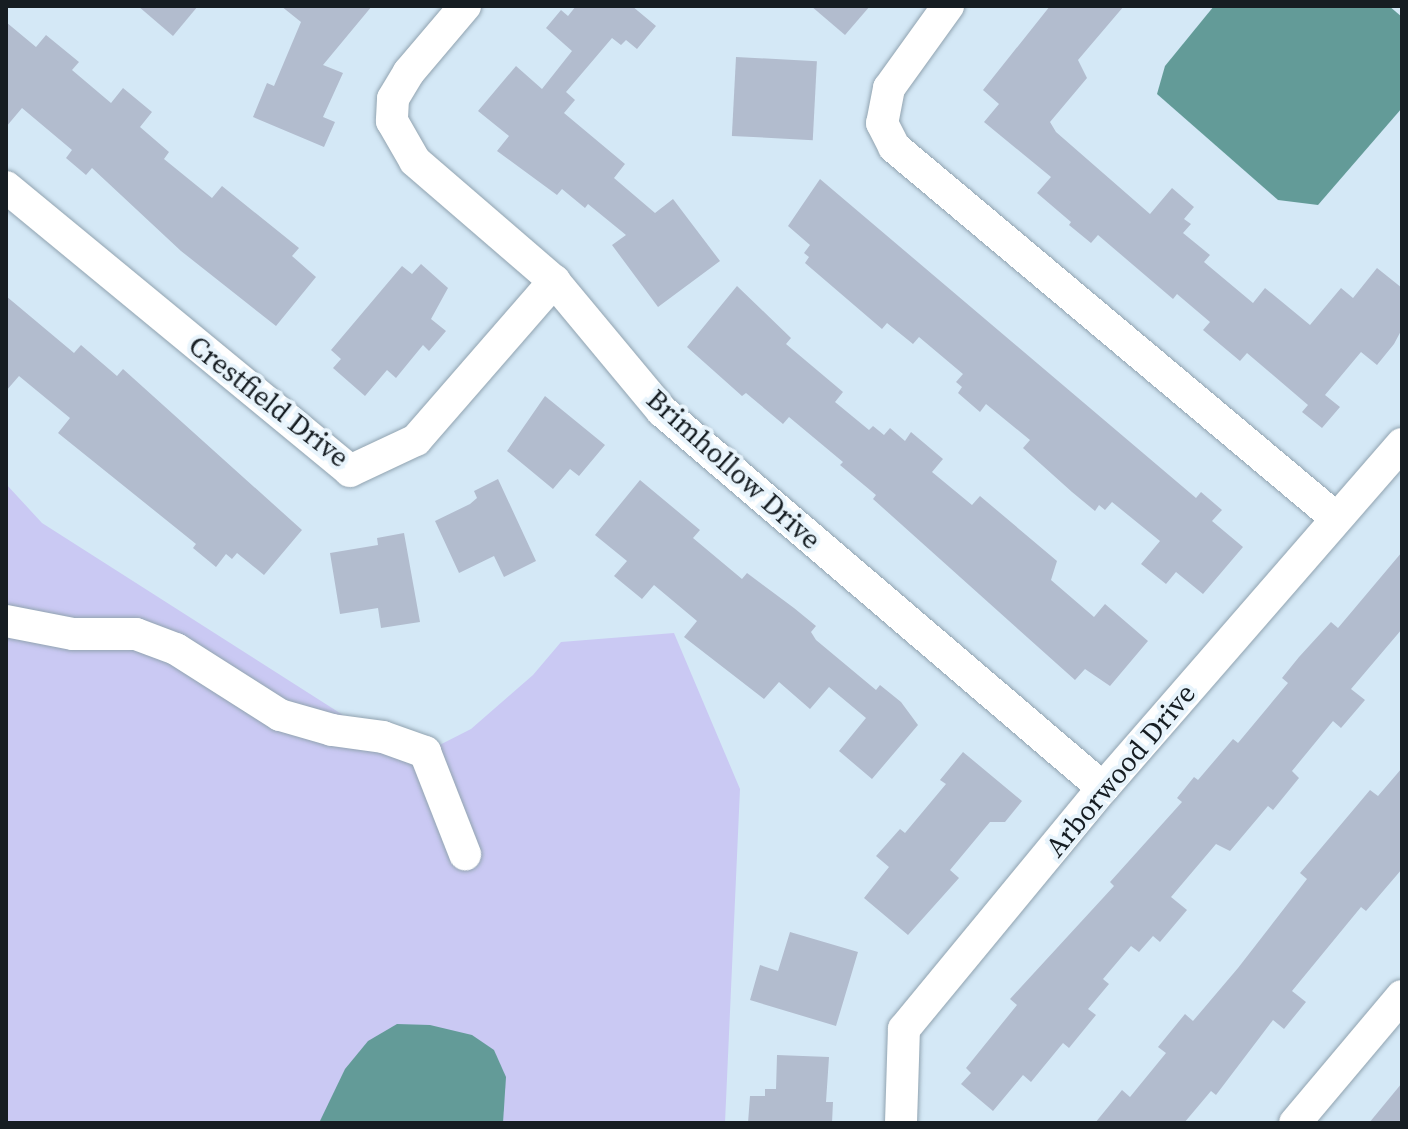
<!DOCTYPE html>
<style>
body{margin:0}
#map{position:relative;width:1408px;height:1129px;overflow:hidden;background:#d4e8f6;font-family:"Source Serif 4",serif}
div>[style]{position:absolute}
[style*='--x']{left:calc(var(--x)*1px);top:calc(var(--y)*1px);width:calc(var(--w)*1px);rotate:calc(var(--a)*1deg)}
.green>*{inset:0;background:#cac9f3}
.water>*{inset:0;background:#639b98}
.building>*{inset:0;background:#b2bcce;transform-origin:0 0}
.roads{filter:drop-shadow(0 0 2px #91a3b0) drop-shadow(0 0 2px #91a3b0)}
.minor>*{height:32px;margin:-16px;padding:0 16px;transform-origin:16px;border-radius:16px;background:#fff}
span{translate:-50% -50%;white-space:nowrap;text-align:center;line-height:1.15;-webkit-text-stroke:8px #e8f4fc;paint-order:stroke}
.street-label{font-size:28px;color:#161d22}
.frame{position:absolute;inset:0;border:8px solid #161d22;pointer-events:none}
</style>
<div id="map">
<div class="green">
<div style="clip-path:polygon(6px 484px,42px 523px,412px 759px,471px 729px,533px 675px,561px 642px,674px 633px,740px 789px,725px 1123px,6px 1123px)"></div>
</div>
<div class="water">
<div style="clip-path:polygon(1214px 6px,1389px 6px,1402px 17px,1402px 108px,1318px 205px,1278px 200px,1157px 94px,1165px 66px)"></div>
<div style="clip-path:polygon(397px 1024px,430px 1025px,472px 1035px,494px 1050px,506px 1077px,503px 1123px,319px 1123px,345px 1069px,368px 1041px)"></div>
</div>
<div class="building">
<div style="clip-path:polygon(138px 6px,198px 6px,173px 36px)"></div>
<div style="clip-path:polygon(281px 6px,372px 6px,323px 65px,343px 73px,323px 117px,335px 122px,324px 147px,253px 117px,267px 83px,274px 86px,301px 22px)"></div>
<div style="clip-path:polygon(576px 6px,632px 6px,656px 26px,637px 49px,626px 40px,621px 45px,612px 38px,566px 92px,575px 100px,564px 113px,625px 164px,614px 178px,655px 213px,673px 199px,720px 261px,658px 307px,612px 245px,626px 235px,588px 204px,585px 208px,562px 189px,557px 195px,497px 151px,509px 136px,478px 111px,516px 66px,542px 89px,572px 51px,546px 28px,561px 10px,568px 16px)"></div>
<div style="clip-path:polygon(811px 6px,870px 6px,845px 35px)"></div>
<div style="clip-path:polygon(1050px 6px,1124px 6px,1078px 60px,1087px 78px,1050px 122px,1056px 132px,1150px 214px,1172px 188px,1194px 207px,1184px 219px,1191px 224px,1183px 233px,1210px 255px,1204px 262px,1253px 303px,1265px 288px,1310px 325px,1341px 288px,1353px 298px,1377px 268px,1402px 288px,1402px 329px,1394px 344px,1377px 365px,1361px 352px,1325px 395px,1340px 407px,1322px 428px,1302px 412px,1308px 405px,1247px 353px,1240px 361px,1203px 330px,1210px 322px,1177px 294px,1173px 299px,1098px 235px,1091px 243px,1069px 225px,1071px 222px,1037px 193px,1051px 177px,984px 122px,999px 104px,983px 90px)"></div>
<div style="clip-path:polygon(6px 22px,36px 47px,46px 35px,79px 62px,72px 70px,111px 103px,123px 88px,152px 112px,140px 127px,169px 152px,164px 159px,212px 198px,222px 186px,299px 248px,292px 256px,316px 277px,276px 326px,181px 251px,92px 168px,86px 175px,66px 158px,72px 150px,22px 108px,6px 127px)"></div>
<div style="left:736px;top:57px;width:81px;height:79px;rotate:3deg"></div>
<div style="clip-path:polygon(820px 179px,1196px 498px,1201px 492px,1222px 510px,1212px 521px,1243px 547px,1203px 594px,1176px 572px,1166px 584px,1141px 564px,1160px 541px,1112px 502px,1105px 510px,1099px 505px,1095px 511px,1072px 492px,1023px 448px,1030px 440px,986px 404px,980px 412px,958px 393px,962px 387px,956px 382px,963px 374px,919px 337px,913px 344px,887px 323px,882px 329px,805px 263px,809px 257px,804px 253px,810px 245px,788px 226px)"></div>
<div style="clip-path:polygon(421px 264px,448px 288px,431px 319px,446px 331px,429px 351px,423px 345px,396px 378px,387px 370px,365px 396px,333px 368px,341px 359px,331px 350px,402px 266px,412px 274px)"></div>
<div style="clip-path:polygon(737px 286px,791px 338px,786px 344px,843px 392px,835px 402px,869px 430px,873px 426px,884px 435px,890px 428px,905px 441px,911px 432px,943px 459px,932px 472px,972px 505px,980px 496px,1057px 561px,1051px 580px,1094px 617px,1105px 604px,1148px 641px,1110px 686px,1085px 669px,1075px 680px,873px 499px,876px 495px,840px 465px,843px 462px,789px 417px,783px 424px,746px 393px,742px 396px,687px 347px)"></div>
<div style="clip-path:polygon(6px 296px,74px 353px,81px 345px,117px 376px,123px 369px,302px 530px,264px 575px,237px 553px,232px 559px,226px 554px,216px 567px,193px 548px,196px 544px,58px 433px,70px 418px,19px 376px,6px 391px)"></div>
<div style="clip-path:polygon(545px 396px,605px 445px,579px 476px,570px 469px,553px 489px,507px 451px)"></div>
<div style="clip-path:polygon(498px 479px,536px 561px,504px 577px,494px 556px,459px 573px,435px 521px,470px 504px,477px 498px,474px 491px)"></div>
<div style="clip-path:polygon(640px 480px,700px 530px,693px 538px,742px 579px,747px 573px,794px 608px,816px 626px,811px 632px,816px 640px,876px 690px,880px 685px,901px 702px,918px 725px,872px 779px,839px 751px,866px 718px,829px 687px,810px 709px,779px 682px,764px 699px,684px 637px,697px 621px,654px 585px,642px 599px,614px 576px,627px 561px,595px 535px)"></div>
<div style="clip-path:polygon(404px 533px,420px 622px,381px 628px,378px 608px,340px 614px,330px 553px,378px 545px,377px 538px)"></div>
<div style="clip-path:polygon(1402px 552px,1402px 629px,1351px 689px,1365px 700px,1341px 728px,1333px 721px,1292px 771px,1299px 778px,1273px 810px,1268px 806px,1230px 851px,1216px 844px,1171px 897px,1187px 910px,1160px 942px,1153px 936px,1139px 952px,1131px 946px,1103px 979px,1109px 984px,1088px 1009px,1096px 1015px,1069px 1048px,1063px 1043px,1031px 1082px,1023px 1075px,993px 1111px,961px 1084px,971px 1073px,966px 1068px,1017px 1005px,1010px 999px,1114px 886px,1110px 882px,1182px 802px,1177px 798px,1194px 777px,1198px 780px,1233px 739px,1238px 743px,1288px 683px,1282px 678px,1299px 657px,1331px 622px,1338px 628px)"></div>
<div style="clip-path:polygon(963px 752px,1022px 801px,1005px 822px,990px 822px,950px 870px,959px 878px,908px 935px,864px 898px,889px 867px,876px 856px,900px 829px,905px 833px,946px 784px,940px 780px)"></div>
<div style="clip-path:polygon(1402px 768px,1402px 869px,1366px 911px,1361px 907px,1292px 991px,1306px 1002px,1284px 1029px,1273px 1020px,1216px 1095px,1211px 1091px,1184px 1123px,1095px 1123px,1122px 1090px,1130px 1097px,1166px 1053px,1158px 1047px,1185px 1014px,1193px 1021px,1238px 968px,1307px 879px,1300px 873px,1370px 790px,1378px 796px)"></div>
<div style="clip-path:polygon(790px 932px,858px 952px,836px 1026px,750px 1000px,760px 965px,778px 971px)"></div>
<div style="clip-path:polygon(777px 1055px,829px 1057px,826px 1102px,833px 1102px,832px 1123px,748px 1123px,750px 1096px,765px 1096px,765px 1089px,776px 1089px)"></div>
<div style="clip-path:polygon(1402px 1083px,1402px 1123px,1369px 1123px)"></div>
</div>
<div class="roads">
<div class="minor">
<div style="--x:465;--y:6;--w:87;--a:130.3"></div>
<div style="--x:409;--y:72;--w:31;--a:121"></div>
<div style="--x:393;--y:99;--w:22;--a:93"></div>
<div style="--x:392;--y:121;--w:46;--a:60.1"></div>
<div style="--x:415;--y:161;--w:184;--a:40.8"></div>
<div style="--x:554;--y:281;--w:169;--a:50.3"></div>
<div style="--x:662;--y:411;--w:580;--a:40.53"></div>
<div style="--x:948;--y:6;--w:101;--a:125.7"></div>
<div style="--x:889;--y:88;--w:36;--a:101"></div>
<div style="--x:882;--y:123;--w:27;--a:63"></div>
<div style="--x:894;--y:147;--w:577;--a:40.01"></div>
<div style="--x:6;--y:187;--w:446;--a:39.5"></div>
<div style="--x:350;--y:471;--w:73;--a:-25.2"></div>
<div style="--x:416;--y:440;--w:211;--a:-49"></div>
<div style="--x:6;--y:621;--w:68;--a:11"></div>
<div style="--x:73;--y:634;--w:63;--a:0"></div>
<div style="--x:136;--y:634;--w:43;--a:20.6"></div>
<div style="--x:176;--y:649;--w:123;--a:32.4"></div>
<div style="--x:280;--y:715;--w:54;--a:16.1"></div>
<div style="--x:332;--y:730;--w:51;--a:7.8"></div>
<div style="--x:383;--y:737;--w:45;--a:19.7"></div>
<div style="--x:425;--y:752;--w:110;--a:68.6"></div>
<div style="--x:901;--y:1123;--w:94;--a:-88.2"></div>
<div style="--x:904;--y:1029;--w:313;--a:-50.5"></div>
<div style="--x:1103;--y:788;--w:456;--a:-49"></div>
<div style="--x:1295;--y:1123;--w:166;--a:-49.9"></div>
</div>
</div>
<div class="street-label">
<span style="left:269px;top:401px;rotate:38deg">Crestfield Drive</span>
<span style="left:734px;top:469px;rotate:42deg">Brimhollow Drive</span>
<span style="left:1120px;top:770px;rotate:-50deg">Arborwood Drive</span>
</div>
<div class="frame"></div>
</div>
